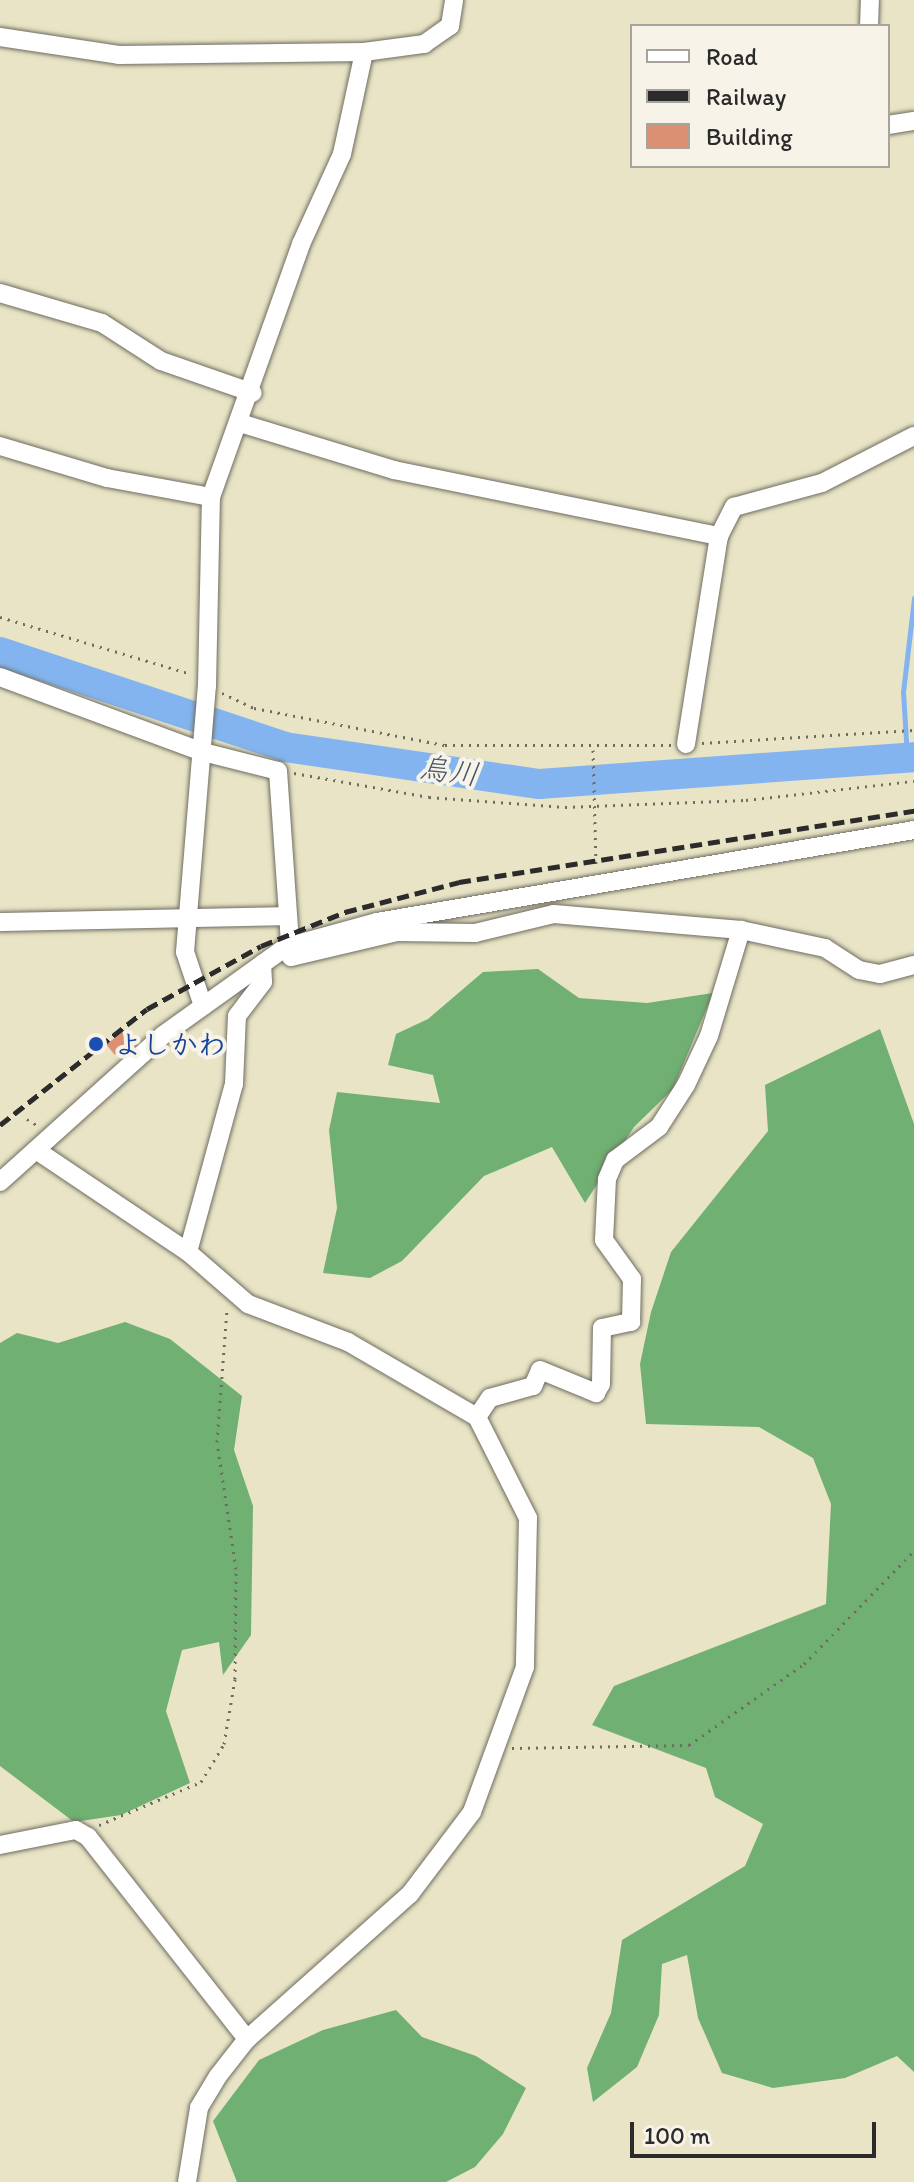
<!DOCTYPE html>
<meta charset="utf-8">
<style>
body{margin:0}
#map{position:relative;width:914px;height:2182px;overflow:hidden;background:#e9e4c5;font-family:Itim,"Klee One",sans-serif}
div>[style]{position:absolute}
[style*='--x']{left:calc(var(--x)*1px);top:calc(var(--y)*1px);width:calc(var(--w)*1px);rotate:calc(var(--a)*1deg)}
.forest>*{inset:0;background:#70b072}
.stream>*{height:5px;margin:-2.5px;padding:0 2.5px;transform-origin:2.5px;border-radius:2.5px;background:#84b4ef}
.river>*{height:30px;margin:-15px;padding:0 15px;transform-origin:15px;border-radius:15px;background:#84b4ef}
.building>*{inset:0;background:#dc9072;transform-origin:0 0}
.path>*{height:3px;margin-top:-1.5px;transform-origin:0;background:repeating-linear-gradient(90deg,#6e6c61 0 2px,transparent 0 8px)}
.roads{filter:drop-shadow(0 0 2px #6e6c61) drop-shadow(0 0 2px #6e6c61)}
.street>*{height:18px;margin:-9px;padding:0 9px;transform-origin:9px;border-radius:9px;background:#fff}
.rail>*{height:5px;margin-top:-2.5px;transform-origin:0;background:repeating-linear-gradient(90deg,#2b2b2b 0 12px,transparent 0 18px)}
.dots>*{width:22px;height:22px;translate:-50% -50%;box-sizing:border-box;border:4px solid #f7f3e8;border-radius:50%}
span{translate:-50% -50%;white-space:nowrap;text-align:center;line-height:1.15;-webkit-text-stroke:8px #f7f3e8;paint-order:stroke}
.transit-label{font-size:28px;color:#164399;font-weight:700}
.left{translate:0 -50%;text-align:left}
.water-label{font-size:30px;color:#465466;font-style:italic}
.legend{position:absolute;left:630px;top:24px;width:260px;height:144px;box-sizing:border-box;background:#f7f3e8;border:2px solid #a5a39c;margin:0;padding:10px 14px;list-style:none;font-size:24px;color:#2b2b2b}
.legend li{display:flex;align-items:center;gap:16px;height:40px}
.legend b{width:40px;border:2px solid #a5a39c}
.scale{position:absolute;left:630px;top:2122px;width:246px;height:36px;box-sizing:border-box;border:4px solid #2b2b2b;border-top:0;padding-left:10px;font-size:24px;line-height:28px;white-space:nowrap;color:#2b2b2b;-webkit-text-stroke:6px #f7f3e8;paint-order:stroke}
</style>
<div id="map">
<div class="forest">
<div style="clip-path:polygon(538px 969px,579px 998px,647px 1003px,713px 993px,673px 1089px,634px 1127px,585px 1203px,552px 1147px,484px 1176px,402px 1261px,370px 1278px,323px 1273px,337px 1208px,329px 1130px,337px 1092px,440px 1103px,433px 1075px,388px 1065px,396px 1034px,428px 1019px,483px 972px)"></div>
<div style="clip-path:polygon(880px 1029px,914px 1124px,914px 2072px,897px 2056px,845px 2078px,773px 2088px,722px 2073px,698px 2018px,687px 1955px,662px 1964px,659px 2015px,637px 2067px,593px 2102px,587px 2068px,611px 2013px,622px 1940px,745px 1866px,763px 1824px,715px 1797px,706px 1768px,592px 1725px,614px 1686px,826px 1604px,831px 1504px,813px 1458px,759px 1427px,646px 1424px,640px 1364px,651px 1312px,671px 1252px,768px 1131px,765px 1085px)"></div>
<div style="clip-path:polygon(125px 1322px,170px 1339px,242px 1396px,234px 1450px,253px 1506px,251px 1635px,223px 1675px,219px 1642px,182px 1650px,166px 1711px,190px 1783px,121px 1815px,74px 1822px,0 1766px,0 1343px,17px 1333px,58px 1343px)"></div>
<div style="clip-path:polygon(396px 2010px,422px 2037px,476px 2056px,526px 2088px,503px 2134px,475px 2167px,446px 2182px,237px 2182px,213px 2121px,259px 2060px,323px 2030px)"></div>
</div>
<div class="stream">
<div style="--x:907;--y:757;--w:65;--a:-93.5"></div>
<div style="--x:903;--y:692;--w:95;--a:-83.3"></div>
</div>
<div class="river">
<div style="--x:0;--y:652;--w:300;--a:18.4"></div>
<div style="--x:285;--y:747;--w:257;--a:8.3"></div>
<div style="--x:539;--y:784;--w:376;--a:-4.1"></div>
</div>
<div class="building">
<div style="left:122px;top:1032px;width:13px;height:20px;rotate:51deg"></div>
</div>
<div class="path">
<div style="--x:0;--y:617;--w:199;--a:16.6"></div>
<div style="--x:222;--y:693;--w:35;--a:25"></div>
<div style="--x:254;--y:708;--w:195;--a:11"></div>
<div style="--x:445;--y:745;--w:226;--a:0"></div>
<div style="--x:702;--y:743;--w:212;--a:-3.5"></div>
<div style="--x:593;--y:750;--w:116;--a:88.5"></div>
<div style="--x:294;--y:773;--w:137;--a:10.1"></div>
<div style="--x:429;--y:797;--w:136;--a:4.2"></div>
<div style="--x:565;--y:807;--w:181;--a:-2.2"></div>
<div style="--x:746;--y:800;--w:169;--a:-6.5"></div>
<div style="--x:27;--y:1119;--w:12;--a:31"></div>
<div style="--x:512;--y:1748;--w:177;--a:-1"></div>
<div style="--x:689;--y:1745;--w:141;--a:-35.2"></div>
<div style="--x:804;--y:1664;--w:158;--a:-45.8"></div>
<div style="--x:99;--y:1825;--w:111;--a:-22.9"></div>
<div style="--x:201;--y:1782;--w:44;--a:-58.8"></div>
<div style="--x:224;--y:1744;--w:66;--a:-80.4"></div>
<div style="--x:235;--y:1679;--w:110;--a:-89.5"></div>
<div style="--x:236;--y:1569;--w:128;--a:-98.5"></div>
<div style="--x:217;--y:1442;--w:134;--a:-85.7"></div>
</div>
<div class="roads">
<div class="street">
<div style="--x:869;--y:26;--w:26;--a:-88"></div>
<div style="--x:0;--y:37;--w:120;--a:8.6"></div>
<div style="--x:119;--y:55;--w:245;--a:-0.7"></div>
<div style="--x:364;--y:52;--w:61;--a:-7.6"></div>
<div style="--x:424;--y:44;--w:32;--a:-35"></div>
<div style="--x:450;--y:26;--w:26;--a:-81"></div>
<div style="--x:888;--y:125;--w:26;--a:-9"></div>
<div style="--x:0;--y:293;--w:106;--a:16.4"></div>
<div style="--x:102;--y:323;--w:70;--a:32.8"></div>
<div style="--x:161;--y:361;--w:97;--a:19.2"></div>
<div style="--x:240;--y:423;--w:161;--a:17"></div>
<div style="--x:394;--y:470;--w:332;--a:11.5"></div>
<div style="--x:0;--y:446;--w:112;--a:16.7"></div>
<div style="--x:107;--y:478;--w:106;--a:10.4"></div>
<div style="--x:0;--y:677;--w:216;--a:20.3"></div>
<div style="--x:203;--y:752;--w:77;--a:14.2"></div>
<div style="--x:278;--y:771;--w:186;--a:86"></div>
<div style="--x:291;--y:957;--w:109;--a:-13.3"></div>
<div style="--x:397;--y:932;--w:78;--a:0.7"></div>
<div style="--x:475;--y:933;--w:81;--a:-13.5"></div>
<div style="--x:554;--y:914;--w:188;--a:4.9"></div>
<div style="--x:741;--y:930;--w:86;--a:12.1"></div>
<div style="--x:825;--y:948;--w:40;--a:32.9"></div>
<div style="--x:859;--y:970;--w:21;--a:11"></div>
<div style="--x:880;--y:974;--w:35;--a:-15"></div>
<div style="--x:686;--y:744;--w:211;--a:-81"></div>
<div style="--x:719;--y:536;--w:33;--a:-63"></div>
<div style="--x:734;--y:507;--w:91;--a:-15.3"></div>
<div style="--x:822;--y:483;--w:103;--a:-27.1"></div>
<div style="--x:0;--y:922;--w:283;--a:-1.2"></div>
<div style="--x:203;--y:1006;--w:57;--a:-108.4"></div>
<div style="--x:185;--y:952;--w:267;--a:-85.3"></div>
<div style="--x:207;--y:686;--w:189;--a:-88.8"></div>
<div style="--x:211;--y:497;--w:269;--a:-70.4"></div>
<div style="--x:301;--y:244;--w:99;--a:-65.5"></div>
<div style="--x:342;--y:154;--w:104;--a:-77.8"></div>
<div style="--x:36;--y:1150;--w:183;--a:33.9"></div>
<div style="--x:188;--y:1252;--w:79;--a:40.9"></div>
<div style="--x:248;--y:1304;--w:107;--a:20.8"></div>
<div style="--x:348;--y:1342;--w:149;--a:30.2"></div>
<div style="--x:477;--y:1417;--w:113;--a:63.2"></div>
<div style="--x:528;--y:1518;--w:149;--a:91.2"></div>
<div style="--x:525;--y:1667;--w:154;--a:110.1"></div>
<div style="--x:472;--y:1812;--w:103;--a:127.1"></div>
<div style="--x:410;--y:1894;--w:218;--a:138.3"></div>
<div style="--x:247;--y:2039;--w:47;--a:128.1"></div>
<div style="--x:218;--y:2076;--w:37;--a:121"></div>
<div style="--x:199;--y:2108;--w:75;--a:99.2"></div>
<div style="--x:0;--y:1182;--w:219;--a:-42"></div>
<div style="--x:163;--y:1035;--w:151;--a:-35.6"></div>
<div style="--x:286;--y:947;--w:94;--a:-15.4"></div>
<div style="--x:377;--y:922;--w:545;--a:-9.72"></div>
<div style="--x:188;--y:1252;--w:174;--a:-74.7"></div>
<div style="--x:234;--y:1084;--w:68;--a:-87.5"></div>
<div style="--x:237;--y:1016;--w:43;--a:-52.6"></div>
<div style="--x:263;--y:982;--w:18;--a:-93"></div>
<div style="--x:477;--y:1417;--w:23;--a:-56"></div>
<div style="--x:490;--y:1398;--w:45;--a:-15.6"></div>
<div style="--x:533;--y:1386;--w:17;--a:-66"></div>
<div style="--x:540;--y:1370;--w:61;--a:22.3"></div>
<div style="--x:596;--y:1393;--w:10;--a:-61"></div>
<div style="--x:601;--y:1384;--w:56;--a:-89"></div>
<div style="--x:602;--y:1328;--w:30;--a:-12"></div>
<div style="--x:631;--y:1322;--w:43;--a:-88.7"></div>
<div style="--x:632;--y:1279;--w:48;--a:-125.7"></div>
<div style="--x:604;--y:1240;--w:61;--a:-87.2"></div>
<div style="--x:607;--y:1179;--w:21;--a:-67"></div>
<div style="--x:615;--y:1160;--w:55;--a:-36.9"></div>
<div style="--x:659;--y:1127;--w:50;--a:-57.3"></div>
<div style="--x:686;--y:1085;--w:54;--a:-64.9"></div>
<div style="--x:709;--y:1036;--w:111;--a:-73.2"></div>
<div style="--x:0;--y:1845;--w:77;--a:-11.2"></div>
<div style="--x:76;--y:1830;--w:14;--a:30"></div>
<div style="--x:88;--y:1837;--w:257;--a:51.8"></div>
</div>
</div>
<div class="rail">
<div style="--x:0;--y:1125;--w:187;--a:-38.3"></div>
<div style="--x:147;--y:1009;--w:130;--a:-28.9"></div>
<div style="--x:261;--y:946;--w:91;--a:-22"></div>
<div style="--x:345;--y:912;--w:118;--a:-14.7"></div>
<div style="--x:459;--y:882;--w:461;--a:-8.9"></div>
</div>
<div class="dots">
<div style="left:96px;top:1044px;background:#1a4fb4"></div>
</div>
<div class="transit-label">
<span class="left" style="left:114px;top:1044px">よしかわ</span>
</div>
<div class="water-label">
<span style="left:449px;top:771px;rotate:8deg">烏川</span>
</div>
<ul class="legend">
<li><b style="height:10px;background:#fff"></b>Road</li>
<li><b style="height:10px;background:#2b2b2b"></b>Railway</li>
<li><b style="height:22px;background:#dc9072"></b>Building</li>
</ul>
<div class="scale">100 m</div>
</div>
